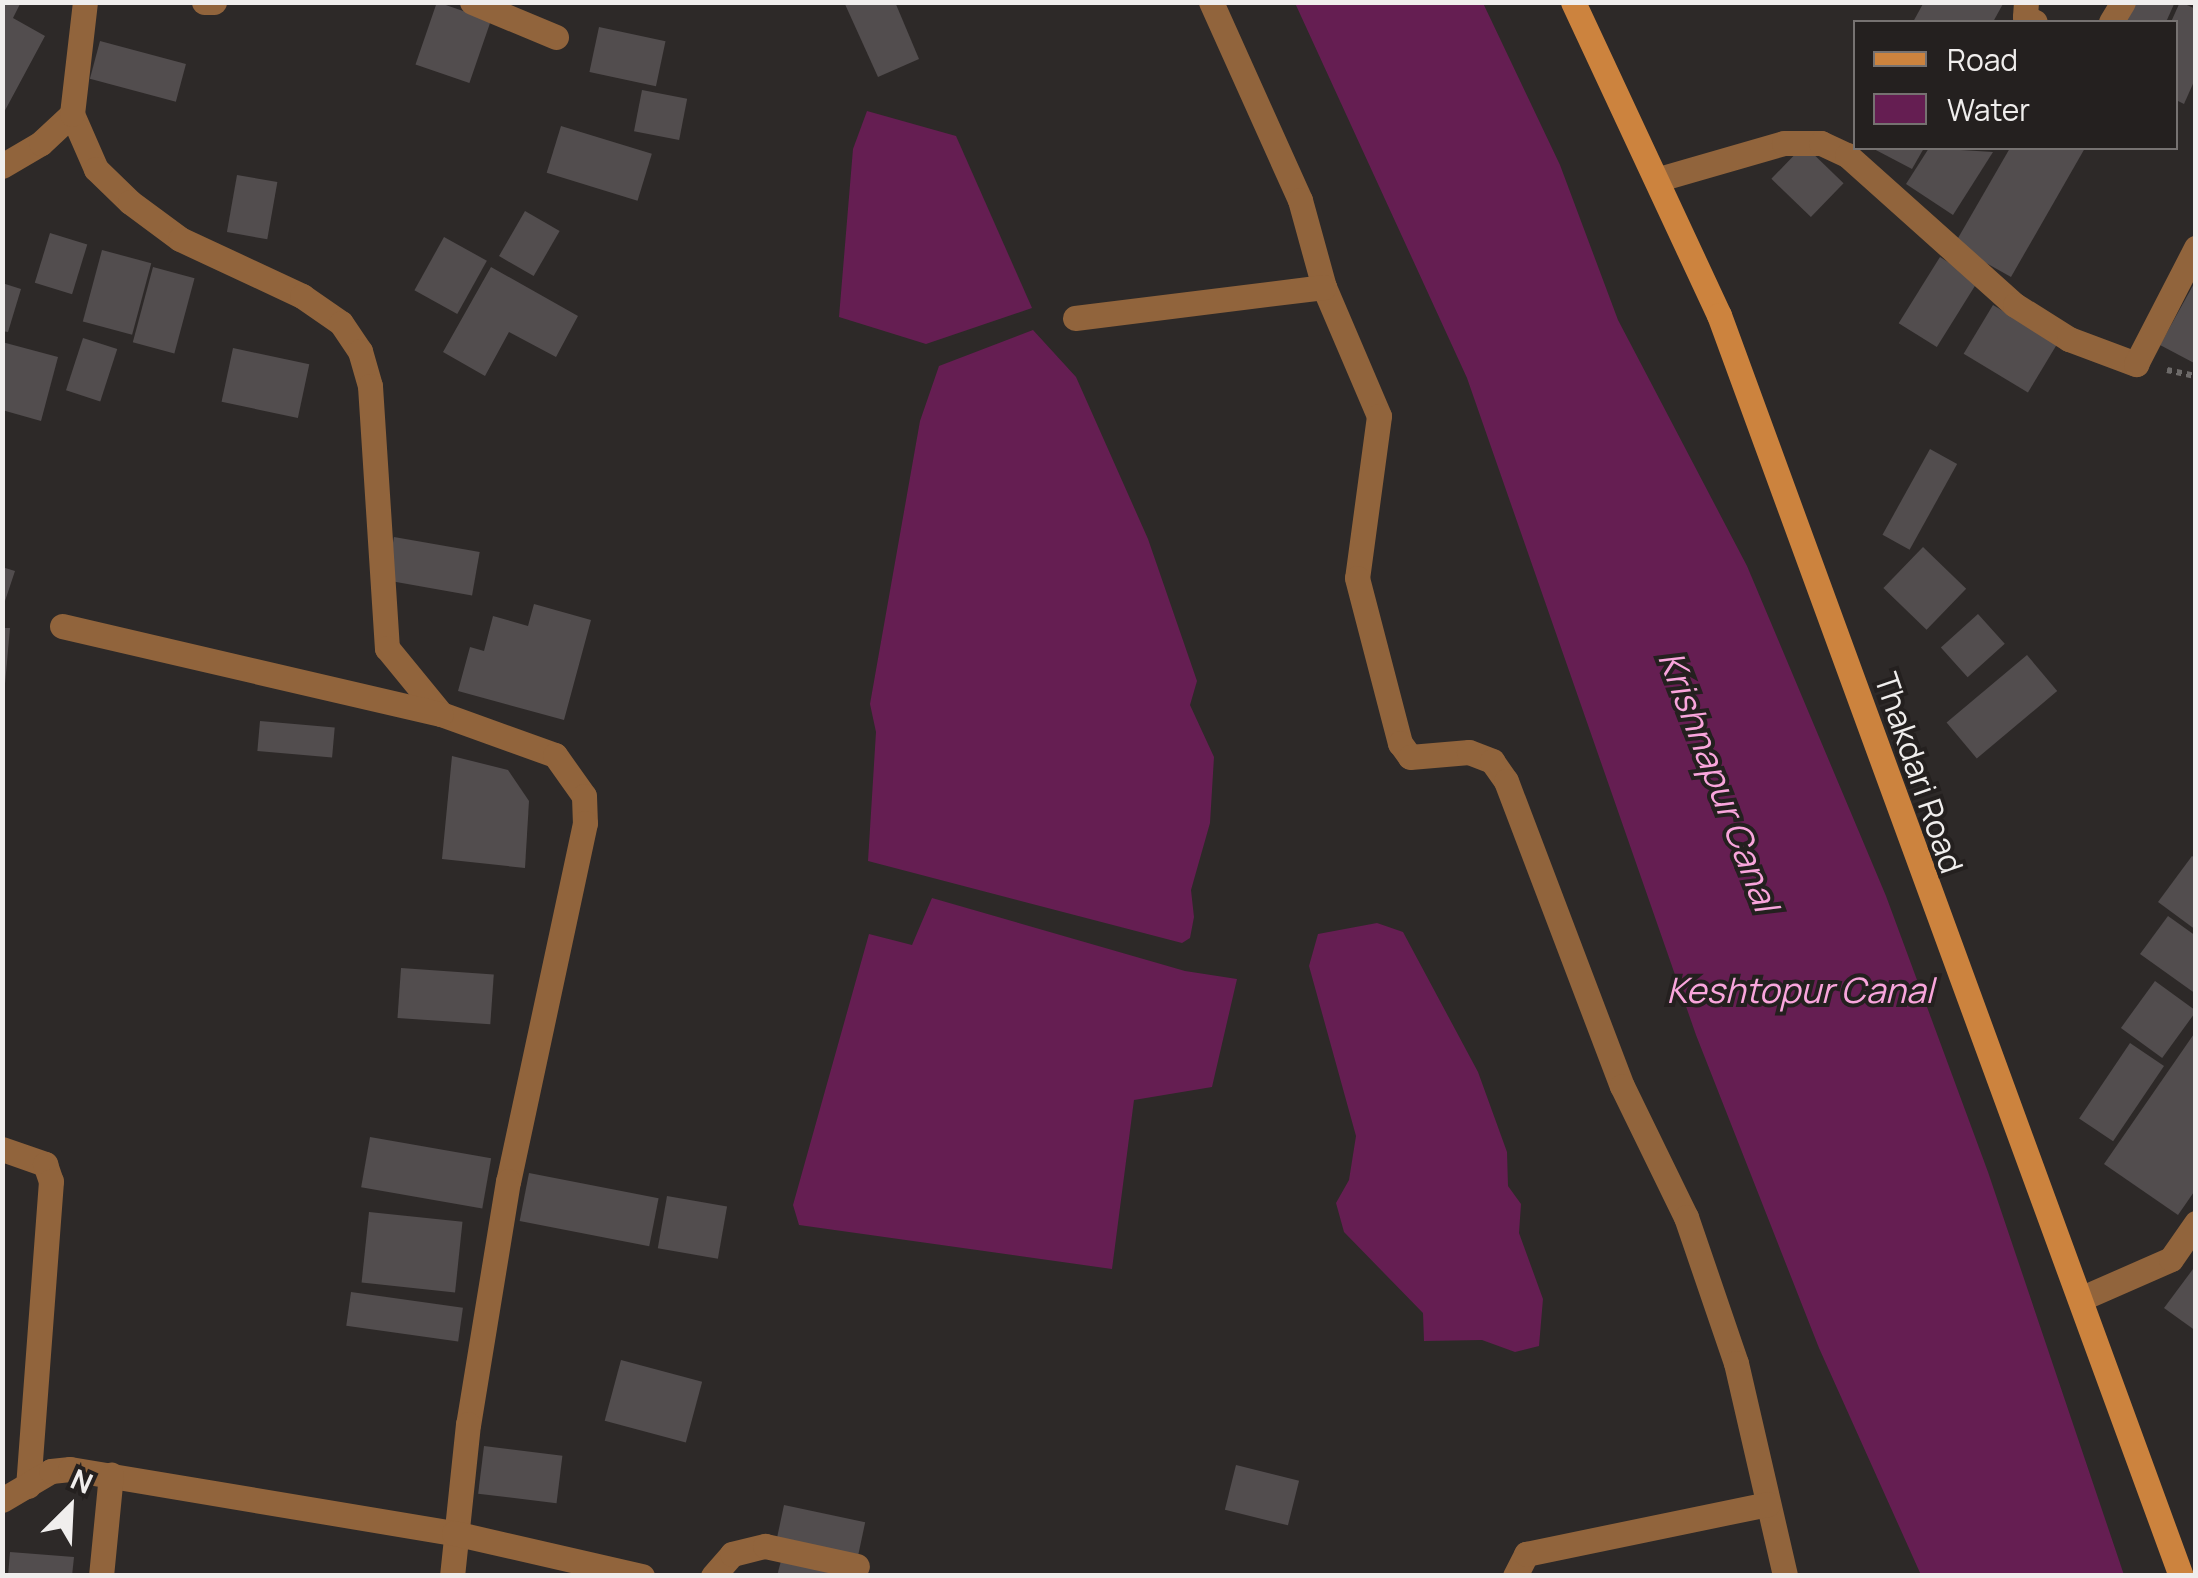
<!DOCTYPE html>
<style>
body{margin:0}
#map{position:relative;width:2198px;height:1578px;overflow:hidden;background:#2d2928;font-family:Manrope,sans-serif}
div>[style]{position:absolute}
[style*='--x']{left:calc(var(--x)*1px);top:calc(var(--y)*1px);width:calc(var(--w)*1px);rotate:calc(var(--a)*1deg)}
.water>*{inset:0;background:#651e52}
.building>*{inset:0;background:#524d4e;transform-origin:0 0}
.path>*{height:6px;margin-top:-3px;transform-origin:0;background:repeating-linear-gradient(90deg,#6d6a69 0 5px,transparent 0 10px)}
.street>*{height:25px;margin:-12.5px;padding:0 12.5px;transform-origin:12.5px;border-radius:12.5px;background:#91643c}
.secondary>*{height:25px;margin:-12.5px;padding:0 12.5px;transform-origin:12.5px;border-radius:12.5px;background:#cc833e}
span{translate:-50% -50%;white-space:nowrap;text-align:center;line-height:1.15;-webkit-text-stroke:8px #24201f;paint-order:stroke}
.street-label{font-size:32px;color:#f0eeed}
.water-label{font-size:35px;color:#f9a5dc;font-style:italic}
.frame{position:absolute;inset:0;border:5px solid #f0eeed;pointer-events:none}
.legend{position:absolute;left:1853px;top:20px;width:325px;height:130px;box-sizing:border-box;background:#24201f;border:2px solid #767271;margin:0;padding:12px 18px;list-style:none;font-size:30px;color:#f0eeed}
.legend li{display:flex;align-items:center;gap:20px;height:50px}
.legend b{width:50px;border:2px solid #767271}
.north{position:absolute;left:20px;top:1458px;width:100px;height:100px;-webkit-text-stroke:8px #24201f;paint-order:stroke;rotate:24deg;font-size:28px;font-weight:700;line-height:40px;text-align:center;color:#f0eeed}
.north::after{content:'';display:block;margin:auto;width:35px;height:45px;background:#f0eeed;clip-path:polygon(50% 0,100% 100%,50% 72%,0 100%)}
</style>
<div id="map">
<div class="water">
<div style="clip-path:polygon(1295px 3px,1483px 3px,1560px 165px,1618px 320px,1747px 566px,1886px 896px,1988px 1172px,2124px 1575px,1921px 1575px,1819px 1348px,1696px 1035px,1467px 378px)"></div>
<div style="clip-path:polygon(867px 111px,956px 136px,1032px 308px,926px 344px,839px 317px,853px 149px)"></div>
<div style="clip-path:polygon(1033px 330px,1076px 377px,1148px 539px,1197px 681px,1190px 705px,1214px 757px,1210px 823px,1191px 890px,1194px 917px,1190px 938px,1182px 943px,868px 861px,876px 732px,870px 704px,920px 421px,939px 366px)"></div>
<div style="clip-path:polygon(932px 898px,1185px 971px,1237px 979px,1212px 1087px,1134px 1100px,1112px 1269px,799px 1225px,793px 1205px,869px 934px,912px 945px)"></div>
<div style="clip-path:polygon(1377px 923px,1403px 932px,1478px 1072px,1507px 1152px,1508px 1186px,1521px 1204px,1519px 1233px,1543px 1299px,1539px 1346px,1515px 1352px,1482px 1340px,1424px 1341px,1423px 1313px,1344px 1232px,1336px 1203px,1349px 1180px,1356px 1136px,1309px 966px,1318px 934px)"></div>
</div>
<div class="building">
<div style="clip-path:polygon(2px 2px,21px 2px,13px 18px,45px 36px,2px 116px)"></div>
<div style="left:437px;top:2px;width:57px;height:66px;rotate:19deg"></div>
<div style="clip-path:polygon(844px 2px,895px 2px,919px 59px,878px 77px)"></div>
<div style="clip-path:polygon(1924px 2px,2004px 2px,1993px 22px,1913px 22px)"></div>
<div style="clip-path:polygon(2131px 2px,2175px 2px,2166px 22px,2122px 22px)"></div>
<div style="clip-path:polygon(2180px 2px,2196px 9px,2196px 77px,2184px 104px,2176px 100px,2171px 22px)"></div>
<div style="left:599px;top:27px;width:68px;height:46px;rotate:12deg"></div>
<div style="left:100px;top:41px;width:89px;height:39px;rotate:15deg"></div>
<div style="left:642px;top:90px;width:46px;height:42px;rotate:11deg"></div>
<div style="left:561px;top:126px;width:95px;height:49px;rotate:17deg"></div>
<div style="left:1804px;top:145px;width:55px;height:47px;rotate:44deg"></div>
<div style="clip-path:polygon(1872px 148px,1924px 148px,1912px 169px)"></div>
<div style="clip-path:polygon(1929px 148px,1993px 152px,1953px 215px,1906px 184px)"></div>
<div style="clip-path:polygon(2010px 148px,2085px 148px,2011px 277px,1954px 245px)"></div>
<div style="left:237px;top:175px;width:41px;height:58px;rotate:10deg"></div>
<div style="left:525px;top:211px;width:40px;height:52px;rotate:30deg"></div>
<div style="left:50px;top:233px;width:39px;height:52px;rotate:17deg"></div>
<div style="left:444px;top:237px;width:49px;height:61px;rotate:29deg"></div>
<div style="left:102px;top:250px;width:51px;height:74px;rotate:15deg"></div>
<div style="left:1940px;top:257px;width:45px;height:78px;rotate:32deg"></div>
<div style="left:153px;top:267px;width:43px;height:78px;rotate:15deg"></div>
<div style="clip-path:polygon(491px 267px,578px 316px,556px 357px,509px 332px,485px 376px,443px 352px)"></div>
<div style="clip-path:polygon(2196px 280px,2196px 364px,2160px 345px)"></div>
<div style="clip-path:polygon(2px 283px,21px 289px,8px 332px,2px 331px)"></div>
<div style="left:1993px;top:305px;width:75px;height:57px;rotate:31deg"></div>
<div style="left:83px;top:338px;width:36px;height:55px;rotate:18deg"></div>
<div style="clip-path:polygon(2px 342px,58px 357px,41px 421px,2px 410px)"></div>
<div style="left:233px;top:348px;width:78px;height:55px;rotate:12deg"></div>
<div style="left:1930px;top:449px;width:31px;height:98px;rotate:29deg"></div>
<div style="left:394px;top:537px;width:87px;height:44px;rotate:10deg"></div>
<div style="left:1923px;top:547px;width:60px;height:57px;rotate:44deg"></div>
<div style="clip-path:polygon(2px 567px,15px 571px,3px 607px,2px 607px)"></div>
<div style="clip-path:polygon(534px 604px,591px 620px,564px 720px,458px 691px,470px 647px,484px 651px,493px 616px,528px 626px)"></div>
<div style="left:1978px;top:614px;width:40px;height:50px;rotate:48deg"></div>
<div style="clip-path:polygon(2px 628px,10px 628px,5px 684px,2px 684px)"></div>
<div style="left:2027px;top:655px;width:47px;height:105px;rotate:50deg"></div>
<div style="left:260px;top:721px;width:75px;height:30px;rotate:5deg"></div>
<div style="clip-path:polygon(452px 756px,508px 770px,529px 801px,525px 868px,442px 859px)"></div>
<div style="clip-path:polygon(2192px 856px,2196px 859px,2196px 930px,2158px 902px)"></div>
<div style="clip-path:polygon(2168px 916px,2196px 936px,2196px 994px,2140px 954px)"></div>
<div style="left:401px;top:968px;width:93px;height:50px;rotate:4deg"></div>
<div style="left:2155px;top:981px;width:51px;height:58px;rotate:36deg"></div>
<div style="clip-path:polygon(2196px 1031px,2196px 1189px,2178px 1215px,2104px 1164px)"></div>
<div style="left:2130px;top:1043px;width:41px;height:91px;rotate:34deg"></div>
<div style="left:370px;top:1137px;width:123px;height:51px;rotate:10deg"></div>
<div style="left:529px;top:1173px;width:132px;height:49px;rotate:11deg"></div>
<div style="left:667px;top:1196px;width:61px;height:53px;rotate:10deg"></div>
<div style="left:369px;top:1212px;width:94px;height:71px;rotate:6deg"></div>
<div style="clip-path:polygon(2196px 1265px,2196px 1331px,2164px 1308px)"></div>
<div style="left:351px;top:1292px;width:113px;height:34px;rotate:8deg"></div>
<div style="left:621px;top:1360px;width:84px;height:63px;rotate:15deg"></div>
<div style="left:484px;top:1446px;width:79px;height:48px;rotate:7deg"></div>
<div style="left:1236px;top:1465px;width:65px;height:46px;rotate:14deg"></div>
<div style="left:784px;top:1505px;width:83px;height:37px;rotate:12deg"></div>
<div style="clip-path:polygon(10px 1552px,74px 1557px,72px 1576px,8px 1576px)"></div>
<div style="clip-path:polygon(782px 1557px,847px 1576px,777px 1576px)"></div>
</div>
<div class="path">
<div style="--x:2167;--y:370;--w:30;--a:12"></div>
</div>
<div class="street">
<div style="--x:204;--y:2;--w:10;--a:0"></div>
<div style="--x:472;--y:2;--w:91;--a:22.6"></div>
<div style="--x:1211;--y:2;--w:217;--a:65.8"></div>
<div style="--x:1300;--y:200;--w:90;--a:74.6"></div>
<div style="--x:1324;--y:287;--w:140;--a:66.9"></div>
<div style="--x:1379;--y:416;--w:163;--a:97.7"></div>
<div style="--x:1357;--y:578;--w:171;--a:75.4"></div>
<div style="--x:1400;--y:743;--w:17;--a:54"></div>
<div style="--x:1410;--y:757;--w:59;--a:-4.8"></div>
<div style="--x:1469;--y:752;--w:25;--a:21"></div>
<div style="--x:1492;--y:761;--w:24;--a:55"></div>
<div style="--x:1506;--y:781;--w:326;--a:69.2"></div>
<div style="--x:1622;--y:1086;--w:146;--a:64"></div>
<div style="--x:1686;--y:1217;--w:154;--a:71.1"></div>
<div style="--x:1736;--y:1363;--w:219;--a:77"></div>
<div style="--x:2026;--y:2;--w:15;--a:94"></div>
<div style="--x:2025;--y:17;--w:11;--a:27"></div>
<div style="--x:2111;--y:22;--w:23;--a:-59"></div>
<div style="--x:72;--y:114;--w:60;--a:66.4"></div>
<div style="--x:96;--y:169;--w:47;--a:44.1"></div>
<div style="--x:130;--y:202;--w:62;--a:36.5"></div>
<div style="--x:180;--y:239;--w:135;--a:25"></div>
<div style="--x:302;--y:296;--w:47;--a:34.7"></div>
<div style="--x:341;--y:323;--w:34;--a:56"></div>
<div style="--x:360;--y:351;--w:36;--a:74"></div>
<div style="--x:370;--y:386;--w:263;--a:86.3"></div>
<div style="--x:387;--y:648;--w:85;--a:50.7"></div>
<div style="--x:441;--y:714;--w:121;--a:19.8"></div>
<div style="--x:555;--y:755;--w:50;--a:54.7"></div>
<div style="--x:584;--y:796;--w:27;--a:88"></div>
<div style="--x:585;--y:823;--w:366;--a:102.1"></div>
<div style="--x:508;--y:1181;--w:246;--a:99.3"></div>
<div style="--x:468;--y:1424;--w:153;--a:96"></div>
<div style="--x:2;--y:166;--w:45;--a:-30.5"></div>
<div style="--x:41;--y:143;--w:42;--a:-43.1"></div>
<div style="--x:72;--y:114;--w:113;--a:-83.4"></div>
<div style="--x:1659;--y:179;--w:130;--a:-16.1"></div>
<div style="--x:1784;--y:143;--w:37;--a:0"></div>
<div style="--x:1821;--y:143;--w:29;--a:25"></div>
<div style="--x:1847;--y:155;--w:225;--a:41.8"></div>
<div style="--x:2015;--y:305;--w:64;--a:32.2"></div>
<div style="--x:2069;--y:339;--w:72;--a:20.5"></div>
<div style="--x:2136;--y:364;--w:131;--a:-62.7"></div>
<div style="--x:1075;--y:318;--w:251;--a:-7.1"></div>
<div style="--x:62;--y:626;--w:389;--a:13.1"></div>
<div style="--x:2;--y:1149;--w:46;--a:19.2"></div>
<div style="--x:45;--y:1164;--w:18;--a:71"></div>
<div style="--x:51;--y:1181;--w:306;--a:94.3"></div>
<div style="--x:2080;--y:1299;--w:99;--a:-23.7"></div>
<div style="--x:2171;--y:1259;--w:44;--a:-55.2"></div>
<div style="--x:2;--y:1500;--w:57;--a:-30.6"></div>
<div style="--x:51;--y:1471;--w:19;--a:-6"></div>
<div style="--x:70;--y:1469;--w:389;--a:9.5"></div>
<div style="--x:454;--y:1533;--w:193;--a:12.9"></div>
<div style="--x:101;--y:1576;--w:102;--a:-84.4"></div>
<div style="--x:713;--y:1576;--w:29;--a:-49"></div>
<div style="--x:732;--y:1554;--w:34;--a:-14"></div>
<div style="--x:765;--y:1546;--w:94;--a:12.3"></div>
<div style="--x:1515;--y:1576;--w:25;--a:-63"></div>
<div style="--x:1526;--y:1554;--w:247;--a:-11.7"></div>
</div>
<div class="secondary">
<div style="--x:1573;--y:2;--w:345;--a:65"></div>
<div style="--x:1719;--y:315;--w:1343;--a:69.88"></div>
</div>
<div class="street-label">
<span style="left:1919px;top:773px;rotate:71deg">Thakdari Road</span>
</div>
<div class="water-label">
<span style="left:1719px;top:781px;rotate:69deg">Krishnapur Canal</span>
<span style="left:1800px;top:990px">Keshtopur Canal</span>
</div>
<div class="frame"></div>
<ul class="legend">
<li><b style="height:12px;background:#cc833e"></b>Road</li>
<li><b style="height:28px;background:#651e52"></b>Water</li>
</ul>
<div class="north">N</div>
</div>
